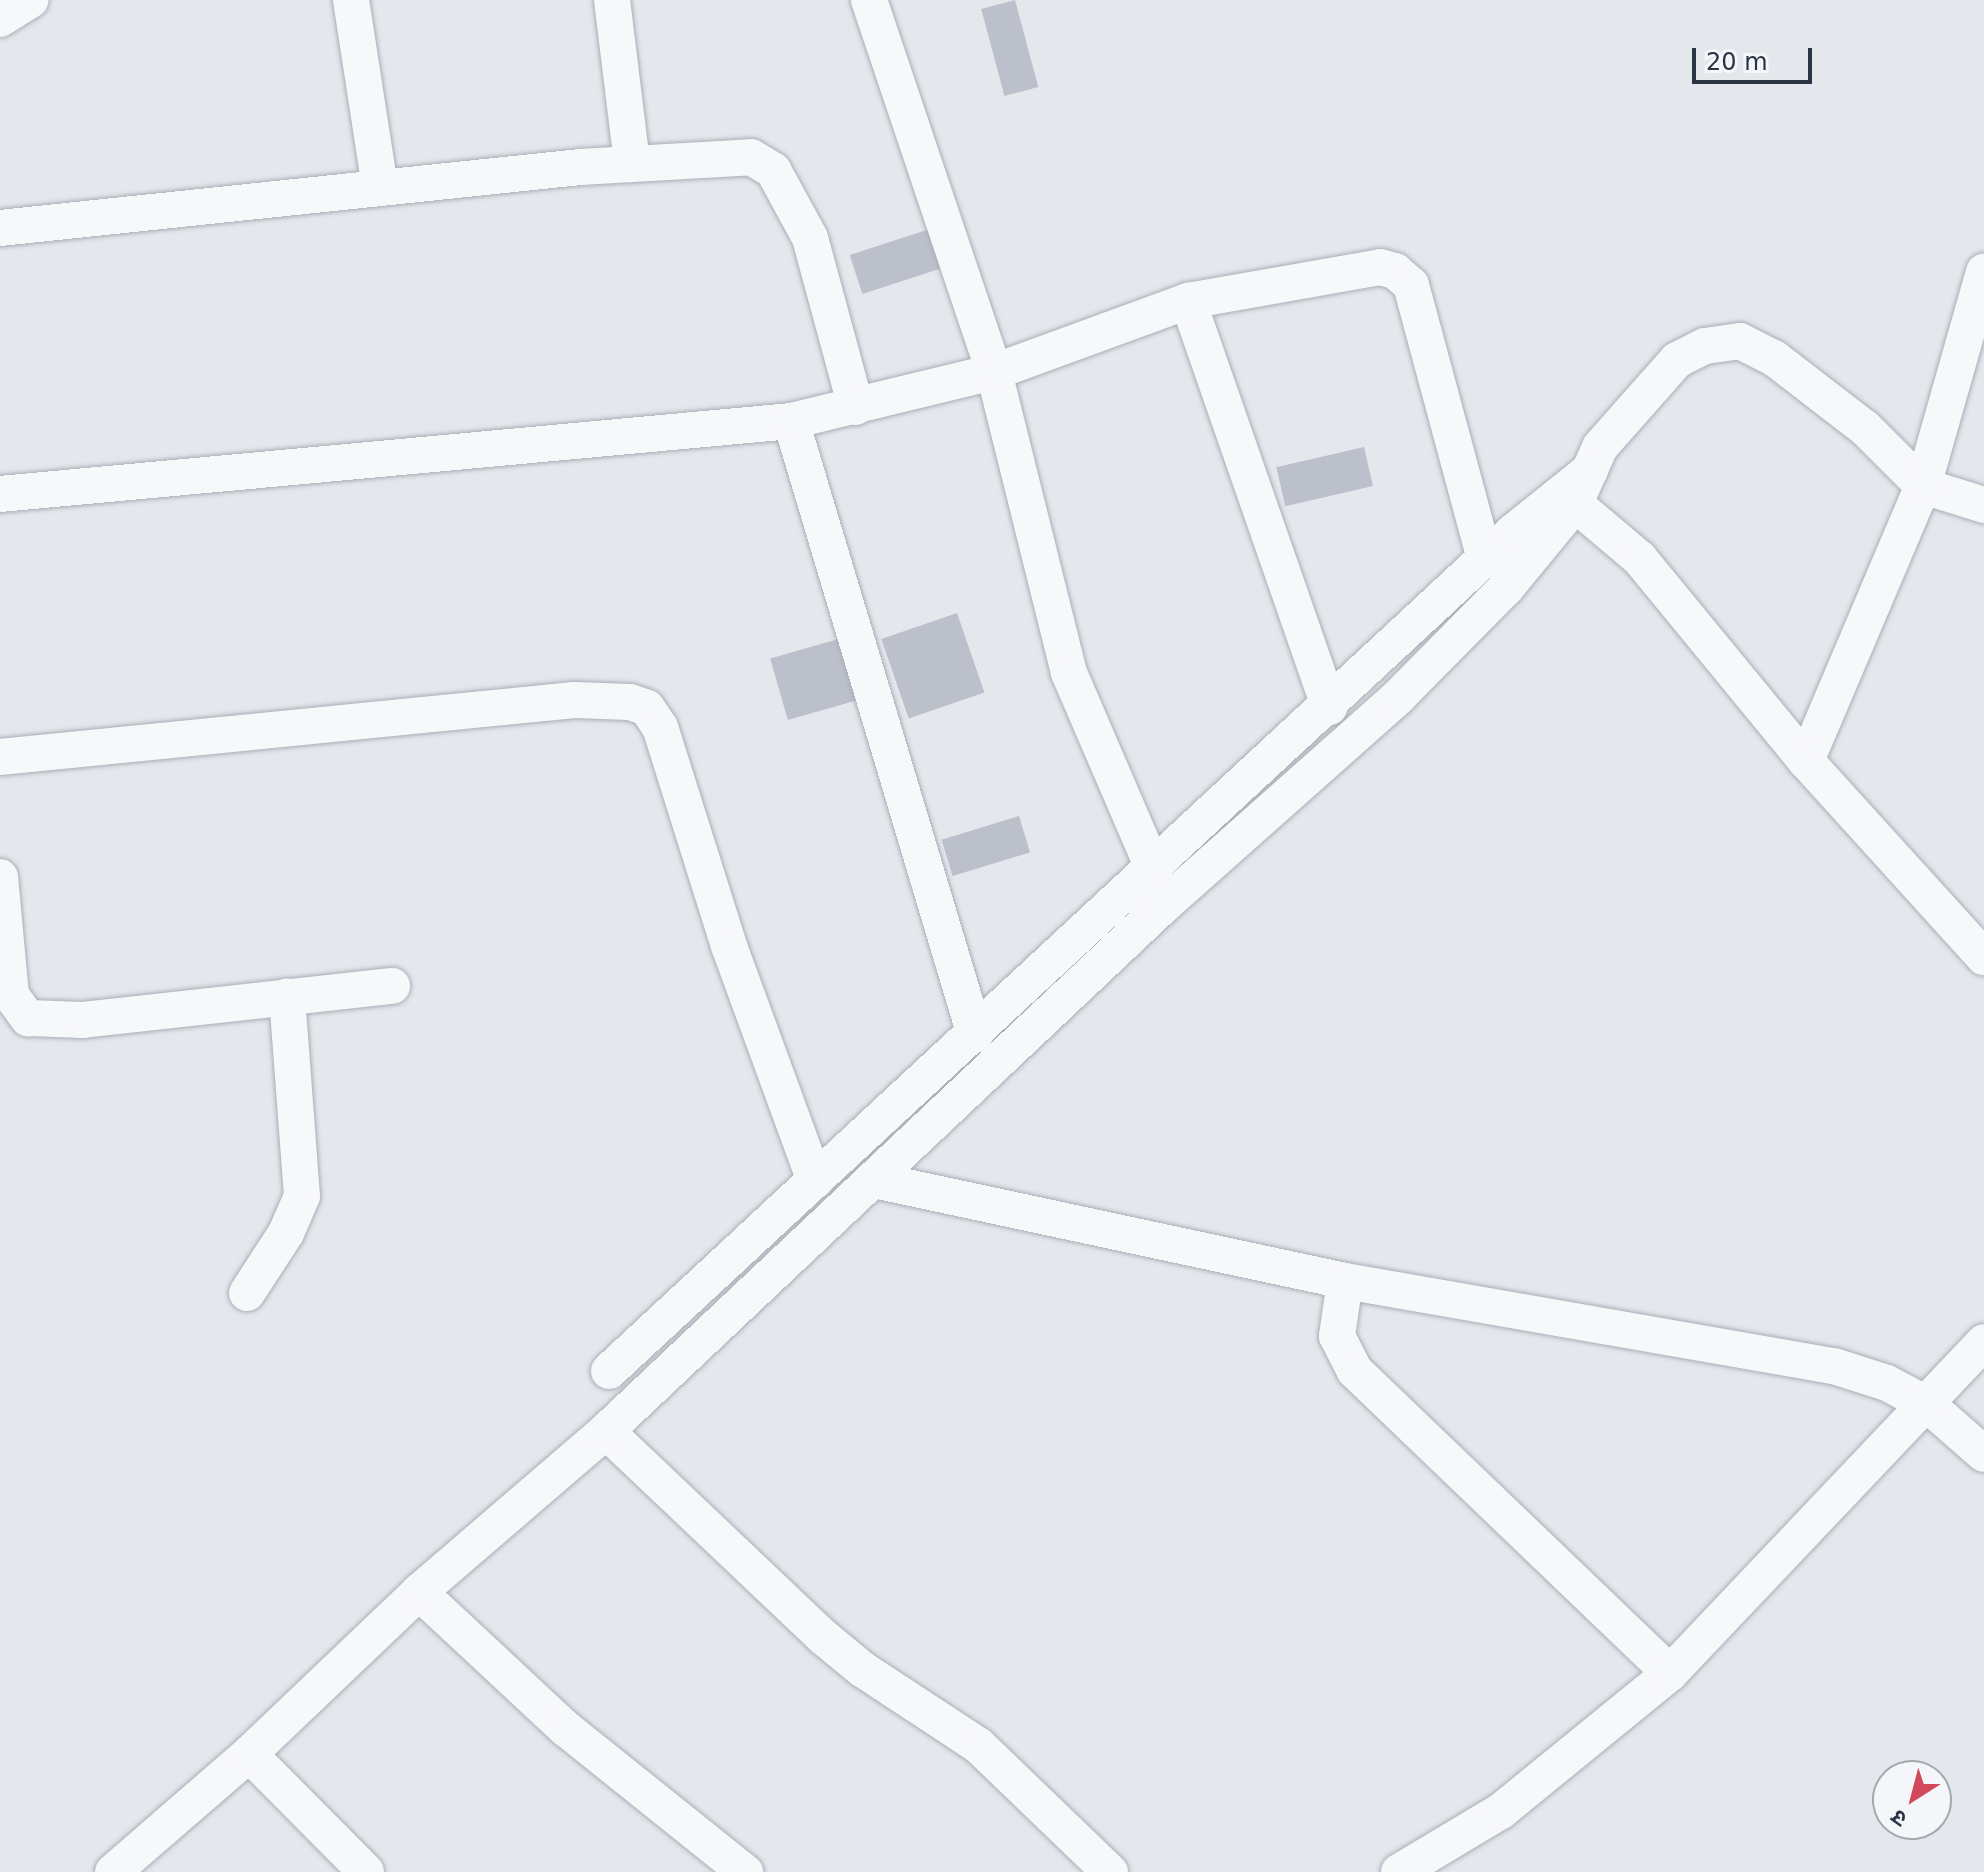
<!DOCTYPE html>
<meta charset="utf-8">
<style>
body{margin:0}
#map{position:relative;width:1984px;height:1872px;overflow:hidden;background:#e4e7ec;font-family:"DejaVu Sans","Noto Sans Devanagari",sans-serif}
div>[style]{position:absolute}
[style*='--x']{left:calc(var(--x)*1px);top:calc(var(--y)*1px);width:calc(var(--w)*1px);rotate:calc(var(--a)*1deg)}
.building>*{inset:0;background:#bbc0ca;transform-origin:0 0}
.roads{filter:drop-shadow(0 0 2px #a9aeb7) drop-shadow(0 0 2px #a9aeb7)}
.street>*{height:36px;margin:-18px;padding:0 18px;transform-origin:18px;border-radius:18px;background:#f7f8fa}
span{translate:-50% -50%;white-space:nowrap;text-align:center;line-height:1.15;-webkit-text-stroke:7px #f4f6f9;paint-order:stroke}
.north{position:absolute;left:1872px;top:1760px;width:80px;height:80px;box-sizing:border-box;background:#f4f6f9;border:2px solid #a4a8b1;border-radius:50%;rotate:216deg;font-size:22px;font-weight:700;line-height:32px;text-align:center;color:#2b3445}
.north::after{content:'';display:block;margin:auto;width:28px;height:36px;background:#d1495b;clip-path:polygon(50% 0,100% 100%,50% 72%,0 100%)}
.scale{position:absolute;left:1692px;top:48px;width:120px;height:36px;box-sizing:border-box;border:4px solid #2b3445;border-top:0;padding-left:10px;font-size:24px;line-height:28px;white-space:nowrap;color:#2b3445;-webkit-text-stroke:6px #f4f6f9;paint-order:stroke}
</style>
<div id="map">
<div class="building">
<div style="left:1015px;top:0;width:90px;height:35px;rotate:75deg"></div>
<div style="left:942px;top:225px;width:41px;height:97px;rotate:72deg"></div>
<div style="left:1364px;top:447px;width:40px;height:90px;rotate:77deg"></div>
<div style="left:957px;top:613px;width:84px;height:80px;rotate:71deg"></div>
<div style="left:849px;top:636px;width:64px;height:82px;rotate:74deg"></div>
<div style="left:1019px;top:816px;width:38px;height:81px;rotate:73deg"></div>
</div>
<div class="roads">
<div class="street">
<div style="--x:351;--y:0;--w:190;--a:81.2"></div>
<div style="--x:612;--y:0;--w:165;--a:83"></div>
<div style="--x:869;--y:0;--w:392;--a:71.4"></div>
<div style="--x:994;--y:372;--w:310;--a:76"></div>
<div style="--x:1069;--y:673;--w:215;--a:66.7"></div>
<div style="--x:0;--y:19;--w:36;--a:-32"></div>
<div style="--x:0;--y:228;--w:583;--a:-6"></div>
<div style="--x:580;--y:167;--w:171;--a:-3.3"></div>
<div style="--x:751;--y:157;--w:26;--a:31"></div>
<div style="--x:773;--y:170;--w:77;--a:61.4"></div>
<div style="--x:810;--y:238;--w:175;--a:74.8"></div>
<div style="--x:1188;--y:301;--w:430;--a:70.8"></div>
<div style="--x:791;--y:421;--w:641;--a:73.32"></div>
<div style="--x:1580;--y:492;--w:49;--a:-66"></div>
<div style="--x:1600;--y:447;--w:116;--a:-48.5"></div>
<div style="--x:1677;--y:360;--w:31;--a:-27"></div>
<div style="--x:1705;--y:346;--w:35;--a:-8"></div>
<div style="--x:1740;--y:341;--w:38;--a:27"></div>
<div style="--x:1774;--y:358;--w:115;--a:37.6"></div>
<div style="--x:1865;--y:428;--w:82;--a:45"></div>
<div style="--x:1923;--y:486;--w:64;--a:17.3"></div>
<div style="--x:0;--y:494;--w:794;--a:-5.27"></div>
<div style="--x:791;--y:421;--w:209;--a:-13.6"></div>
<div style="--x:994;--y:372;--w:207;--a:-20.1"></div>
<div style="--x:1188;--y:301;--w:195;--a:-10"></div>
<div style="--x:1380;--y:267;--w:16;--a:15"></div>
<div style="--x:1395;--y:271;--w:21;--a:41"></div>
<div style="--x:1411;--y:285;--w:284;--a:74.9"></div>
<div style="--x:0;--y:757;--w:577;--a:-5.67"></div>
<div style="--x:574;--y:700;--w:56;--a:2"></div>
<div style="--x:630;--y:702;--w:18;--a:19"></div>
<div style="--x:647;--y:708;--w:23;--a:56"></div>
<div style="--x:660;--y:727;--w:230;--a:72.5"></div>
<div style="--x:729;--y:946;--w:250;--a:69.9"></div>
<div style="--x:1806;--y:761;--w:299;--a:-67"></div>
<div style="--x:1923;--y:486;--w:223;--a:-74.1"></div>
<div style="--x:0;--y:877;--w:119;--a:84.7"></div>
<div style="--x:11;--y:995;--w:29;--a:54"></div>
<div style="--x:28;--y:1018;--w:55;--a:2.1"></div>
<div style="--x:83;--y:1020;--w:311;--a:-6.3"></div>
<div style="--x:874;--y:1180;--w:482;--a:12.1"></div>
<div style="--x:1345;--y:1281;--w:496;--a:9.9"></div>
<div style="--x:1834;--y:1366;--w:56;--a:17.8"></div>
<div style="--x:1887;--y:1383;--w:47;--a:28.2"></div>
<div style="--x:1928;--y:1405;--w:74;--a:41.2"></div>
<div style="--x:1345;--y:1281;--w:56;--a:98.3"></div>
<div style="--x:1337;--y:1336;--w:39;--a:63"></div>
<div style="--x:1355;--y:1371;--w:436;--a:43.8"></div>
<div style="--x:247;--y:1293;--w:72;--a:-57"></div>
<div style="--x:286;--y:1233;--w:40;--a:-66.6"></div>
<div style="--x:302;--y:1196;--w:200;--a:-94.3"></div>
<div style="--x:609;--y:1371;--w:1233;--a:-42.86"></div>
<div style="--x:1513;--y:532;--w:99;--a:-38.8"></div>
<div style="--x:606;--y:1431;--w:298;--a:43.5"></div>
<div style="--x:822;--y:1636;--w:52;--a:39.5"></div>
<div style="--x:862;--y:1669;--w:140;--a:33.3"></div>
<div style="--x:979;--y:1746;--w:182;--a:43.9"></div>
<div style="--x:419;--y:1592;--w:200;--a:43"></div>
<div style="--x:565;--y:1728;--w:231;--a:38.7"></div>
<div style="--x:249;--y:1754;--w:166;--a:45.2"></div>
<div style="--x:113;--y:1872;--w:180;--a:-40.9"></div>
<div style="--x:249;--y:1754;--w:235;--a:-43.6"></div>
<div style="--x:419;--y:1592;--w:247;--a:-40.7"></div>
<div style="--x:606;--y:1431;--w:767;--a:-43.31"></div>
<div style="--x:1164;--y:905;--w:313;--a:-41.6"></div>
<div style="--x:1398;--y:697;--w:153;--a:-45.3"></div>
<div style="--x:1506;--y:588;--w:109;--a:-50.6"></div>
<div style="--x:1575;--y:504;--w:85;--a:40.2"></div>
<div style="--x:1640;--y:559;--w:261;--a:50.6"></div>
<div style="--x:1806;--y:761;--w:265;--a:47.8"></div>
<div style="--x:1399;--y:1872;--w:119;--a:-30.9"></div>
<div style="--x:1501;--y:1811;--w:218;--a:-39.2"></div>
<div style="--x:1670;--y:1673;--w:456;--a:-46.5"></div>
</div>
</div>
<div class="north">उ</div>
<div class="scale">20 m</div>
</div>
